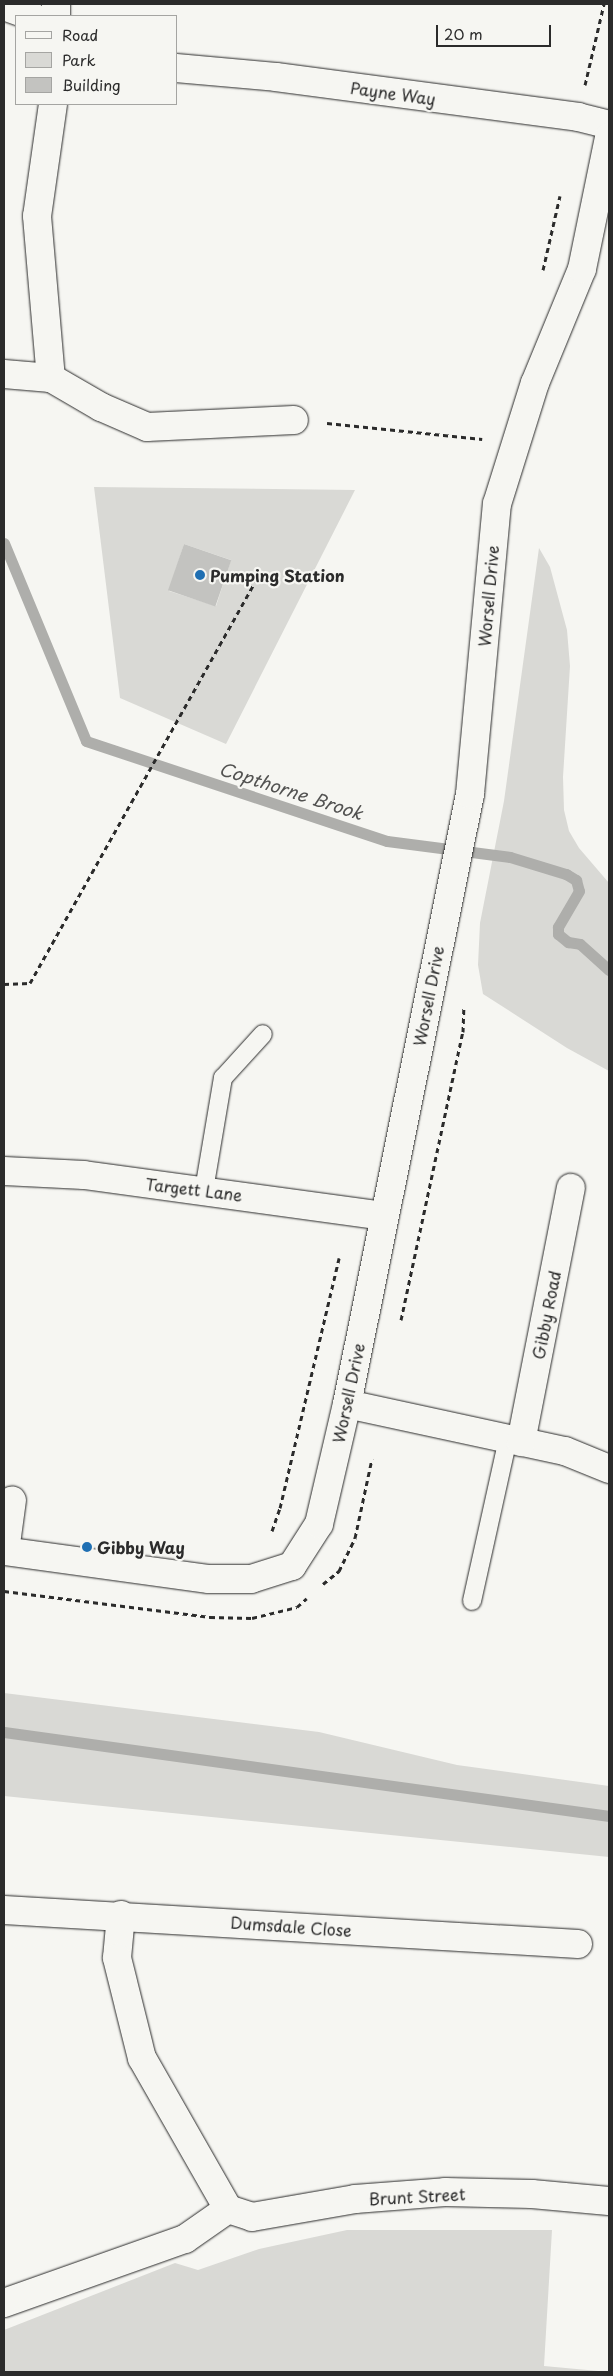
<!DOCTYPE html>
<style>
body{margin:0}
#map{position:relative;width:613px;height:2376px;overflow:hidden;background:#f6f6f2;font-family:"Playpen Sans",sans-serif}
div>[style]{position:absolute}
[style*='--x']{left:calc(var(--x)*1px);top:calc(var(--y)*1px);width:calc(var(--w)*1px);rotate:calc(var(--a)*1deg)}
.green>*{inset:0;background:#d9d9d5}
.stream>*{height:11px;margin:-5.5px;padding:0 5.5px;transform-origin:5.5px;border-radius:5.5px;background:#aeaeab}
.building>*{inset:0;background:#c3c3c0;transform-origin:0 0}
.path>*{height:3px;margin-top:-1.5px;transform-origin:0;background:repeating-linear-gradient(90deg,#2b2b2b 0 5px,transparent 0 9px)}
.roads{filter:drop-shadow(0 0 1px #2b2b2b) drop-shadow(0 0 1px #2b2b2b)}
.lane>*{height:18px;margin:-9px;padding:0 9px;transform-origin:9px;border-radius:9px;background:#f6f6f2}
.street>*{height:28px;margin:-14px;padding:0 14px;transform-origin:14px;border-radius:14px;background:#f6f6f2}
.secondary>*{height:28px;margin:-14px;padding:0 14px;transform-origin:14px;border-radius:14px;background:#f6f6f2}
.dots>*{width:14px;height:14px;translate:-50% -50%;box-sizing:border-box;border:2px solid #f6f6f2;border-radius:50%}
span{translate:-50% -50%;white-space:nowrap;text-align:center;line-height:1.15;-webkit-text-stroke:4.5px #f6f6f2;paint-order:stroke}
.street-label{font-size:16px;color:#2b2b2b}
.poi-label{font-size:16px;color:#2b2b2b;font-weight:700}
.left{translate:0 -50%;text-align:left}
.water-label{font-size:18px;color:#525251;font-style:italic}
.frame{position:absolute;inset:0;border:5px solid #2b2b2b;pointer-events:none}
.legend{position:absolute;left:15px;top:15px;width:162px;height:90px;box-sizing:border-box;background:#f6f6f2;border:1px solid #a5a5a2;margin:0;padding:6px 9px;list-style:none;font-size:15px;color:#2b2b2b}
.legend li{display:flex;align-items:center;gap:10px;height:25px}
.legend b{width:25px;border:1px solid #a5a5a2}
.scale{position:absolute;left:436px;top:25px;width:115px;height:22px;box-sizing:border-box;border:2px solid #2b2b2b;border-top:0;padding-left:6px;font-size:15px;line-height:18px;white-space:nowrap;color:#2b2b2b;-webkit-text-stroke:4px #f6f6f2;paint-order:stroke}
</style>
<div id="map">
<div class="green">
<div style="clip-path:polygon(evenodd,94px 487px,355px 490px,226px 744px,120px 698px,94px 487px,184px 544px,231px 560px,216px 606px,169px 591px,184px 544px)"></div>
<div style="clip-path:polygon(539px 548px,550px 567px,567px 630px,570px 666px,563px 777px,564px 810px,569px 831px,579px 848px,609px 883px,609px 1071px,567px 1048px,483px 994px,478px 965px,480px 923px,504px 801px)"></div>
<div style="clip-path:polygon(4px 1693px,319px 1732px,457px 1765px,609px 1786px,609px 1857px,4px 1796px)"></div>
<div style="clip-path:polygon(347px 2230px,552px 2230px,544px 2366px,609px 2372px,4px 2372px,4px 2330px,175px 2263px,198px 2270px,259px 2249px)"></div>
</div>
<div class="stream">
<div style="--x:4;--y:543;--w:214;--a:67.5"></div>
<div style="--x:86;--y:741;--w:317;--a:18.4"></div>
<div style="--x:387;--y:841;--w:124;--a:7.4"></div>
<div style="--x:510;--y:857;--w:59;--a:16.9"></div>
<div style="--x:566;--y:874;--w:12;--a:31"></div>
<div style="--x:576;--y:880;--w:11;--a:75"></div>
<div style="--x:579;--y:891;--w:42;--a:120.3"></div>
<div style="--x:558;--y:927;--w:7;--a:90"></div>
<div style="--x:558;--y:934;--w:13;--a:39"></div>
<div style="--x:568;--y:942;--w:12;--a:9"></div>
<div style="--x:580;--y:944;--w:39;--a:42"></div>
<div style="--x:4;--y:1732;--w:611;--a:7.9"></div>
</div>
<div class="building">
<div style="left:184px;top:544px;width:50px;height:49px;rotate:19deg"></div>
</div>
<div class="path">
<div style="--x:585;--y:85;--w:83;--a:-76.8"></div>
<div style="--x:543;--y:270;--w:76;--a:-77.1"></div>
<div style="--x:327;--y:423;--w:156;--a:5.9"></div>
<div style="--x:4;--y:984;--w:26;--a:-2"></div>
<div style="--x:30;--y:983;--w:468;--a:-60.7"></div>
<div style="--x:401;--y:1320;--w:295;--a:-77.9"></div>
<div style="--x:463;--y:1032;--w:26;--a:-88"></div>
<div style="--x:272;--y:1531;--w:24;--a:-71"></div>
<div style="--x:280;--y:1508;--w:257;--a:-76.7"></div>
<div style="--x:323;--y:1584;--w:21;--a:-39"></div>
<div style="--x:339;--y:1571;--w:37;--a:-64"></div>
<div style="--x:355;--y:1538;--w:81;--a:-77.9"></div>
<div style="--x:4;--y:1591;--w:208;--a:7.2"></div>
<div style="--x:210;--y:1617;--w:42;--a:1.4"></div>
<div style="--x:252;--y:1618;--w:46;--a:-13.7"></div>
<div style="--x:297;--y:1607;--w:13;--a:-42"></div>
</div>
<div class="roads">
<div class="lane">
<div style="--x:204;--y:1190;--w:114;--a:-80.4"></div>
<div style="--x:223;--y:1078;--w:59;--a:-47.7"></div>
<div style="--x:472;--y:1601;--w:166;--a:-77.5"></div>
</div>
<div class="street">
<div style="--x:4;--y:6;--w:30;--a:20"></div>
<div style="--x:56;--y:16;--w:12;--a:-90"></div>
<div style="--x:176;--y:68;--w:100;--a:5.1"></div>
<div style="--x:276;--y:77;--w:305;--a:7.5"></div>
<div style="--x:578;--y:117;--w:32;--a:14"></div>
<div style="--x:53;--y:104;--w:113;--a:98.1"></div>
<div style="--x:37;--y:216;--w:163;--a:85.1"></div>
<div style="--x:51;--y:378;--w:58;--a:30.1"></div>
<div style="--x:101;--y:407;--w:50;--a:23.5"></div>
<div style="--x:147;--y:427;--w:147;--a:-2.7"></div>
<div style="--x:4;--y:374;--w:47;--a:4.9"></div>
<div style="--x:4;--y:1171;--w:80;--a:2.9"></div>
<div style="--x:84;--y:1175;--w:302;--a:7.8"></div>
<div style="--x:347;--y:1404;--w:223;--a:12.2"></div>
<div style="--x:565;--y:1451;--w:48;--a:22.2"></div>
<div style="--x:521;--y:1442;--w:259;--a:-78.9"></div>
<div style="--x:5;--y:1551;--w:51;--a:-82.2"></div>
<div style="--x:4;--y:1910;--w:575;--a:3.39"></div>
<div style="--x:121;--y:1915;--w:43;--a:95.3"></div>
<div style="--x:117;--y:1958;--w:103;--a:76"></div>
<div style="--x:142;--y:2058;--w:174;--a:60.3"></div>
<div style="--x:228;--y:2209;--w:25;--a:18"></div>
<div style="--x:252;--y:2217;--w:105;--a:-9.9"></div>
<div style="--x:355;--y:2199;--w:90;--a:-4.4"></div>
<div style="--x:445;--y:2192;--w:87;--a:1.3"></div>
<div style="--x:532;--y:2194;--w:77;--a:5.2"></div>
<div style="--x:4;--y:2303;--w:192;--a:-19.5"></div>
<div style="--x:185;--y:2239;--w:52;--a:-34.9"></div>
</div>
<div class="secondary">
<div style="--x:4;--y:1551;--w:207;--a:7.8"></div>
<div style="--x:209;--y:1579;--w:42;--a:0"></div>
<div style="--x:251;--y:1579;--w:43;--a:-17.6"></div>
<div style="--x:292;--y:1566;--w:50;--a:-57.3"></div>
<div style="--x:319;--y:1524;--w:123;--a:-76.9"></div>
<div style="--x:347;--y:1404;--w:622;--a:-78.6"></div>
<div style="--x:470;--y:794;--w:291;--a:-84.7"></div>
<div style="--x:497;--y:504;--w:127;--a:-72.6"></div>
<div style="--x:535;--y:383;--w:123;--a:-67.6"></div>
<div style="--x:582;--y:269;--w:134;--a:-78.4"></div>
</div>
</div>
<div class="dots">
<div style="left:200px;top:575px;background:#1f6fb2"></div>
<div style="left:87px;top:1547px;background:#1f6fb2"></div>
</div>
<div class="street-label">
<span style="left:393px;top:93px;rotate:8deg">Payne Way</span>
<span style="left:488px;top:596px;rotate:-85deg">Worsell Drive</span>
<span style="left:428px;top:996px;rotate:-79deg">Worsell Drive</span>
<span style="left:194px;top:1189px;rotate:7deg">Targett Lane</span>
<span style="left:546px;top:1315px;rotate:-79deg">Gibby Road</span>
<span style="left:348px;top:1393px;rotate:-78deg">Worsell Drive</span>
<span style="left:291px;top:1926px;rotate:4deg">Dumsdale Close</span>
<span style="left:417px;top:2196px;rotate:-3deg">Brunt Street</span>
</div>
<div class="poi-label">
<span class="left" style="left:210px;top:575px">Pumping Station</span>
<span class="left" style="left:97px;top:1547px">Gibby Way</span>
</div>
<div class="water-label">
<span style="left:291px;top:791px;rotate:18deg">Copthorne Brook</span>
</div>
<div class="frame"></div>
<ul class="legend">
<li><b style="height:6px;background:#f6f6f2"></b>Road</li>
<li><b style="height:14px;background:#d9d9d5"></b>Park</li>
<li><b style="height:14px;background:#c3c3c0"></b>Building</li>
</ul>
<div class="scale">20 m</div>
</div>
